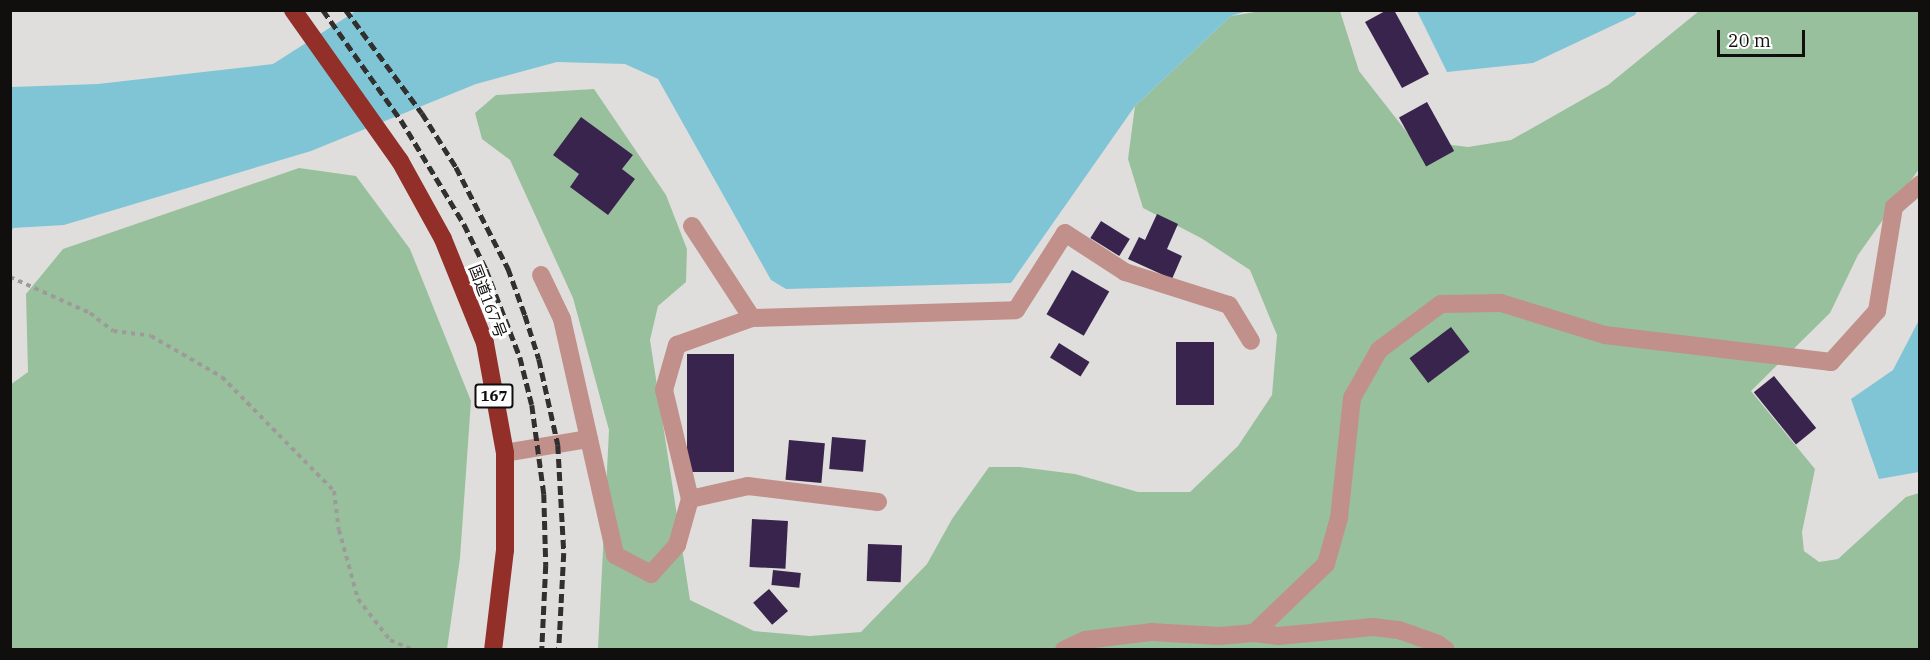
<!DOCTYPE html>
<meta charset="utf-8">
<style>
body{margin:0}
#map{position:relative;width:1930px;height:660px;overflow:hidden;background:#e0dedc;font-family:"IBM Plex Serif","Noto Sans JP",serif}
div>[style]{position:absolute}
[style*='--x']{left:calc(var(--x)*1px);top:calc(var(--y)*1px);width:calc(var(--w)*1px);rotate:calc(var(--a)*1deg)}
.green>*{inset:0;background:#99c09d}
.water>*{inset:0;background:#80c5d5}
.building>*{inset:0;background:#38244d;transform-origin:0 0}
.path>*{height:4px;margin-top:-2px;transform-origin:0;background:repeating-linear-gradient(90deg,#9d9b99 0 4.5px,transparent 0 9px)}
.minor>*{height:18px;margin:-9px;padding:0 9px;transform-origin:9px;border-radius:9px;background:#c1908a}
.highway>*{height:18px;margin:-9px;padding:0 9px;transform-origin:9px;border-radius:9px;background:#912f28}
.rail>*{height:4.5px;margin-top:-2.25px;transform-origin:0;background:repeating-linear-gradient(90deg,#31302f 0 9px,transparent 0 13.5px)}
span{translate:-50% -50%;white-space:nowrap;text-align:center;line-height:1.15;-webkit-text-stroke:6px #fff;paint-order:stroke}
.shield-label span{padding:2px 4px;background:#fff;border:2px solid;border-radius:4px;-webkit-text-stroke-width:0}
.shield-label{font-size:15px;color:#100f0e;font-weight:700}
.street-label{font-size:16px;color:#100f0e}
.frame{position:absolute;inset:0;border:12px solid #100f0e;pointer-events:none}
.scale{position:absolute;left:1717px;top:30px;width:88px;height:27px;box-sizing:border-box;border:3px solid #100f0e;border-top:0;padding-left:8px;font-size:18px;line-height:21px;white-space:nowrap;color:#100f0e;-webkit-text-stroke:4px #fff;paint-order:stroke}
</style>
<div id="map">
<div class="green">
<div style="clip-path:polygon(1261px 11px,1340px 11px,1359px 71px,1413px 140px,1468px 147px,1511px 140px,1608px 85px,1699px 11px,1919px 11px,1919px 169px,1858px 255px,1830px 313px,1751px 391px,1815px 469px,1802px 532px,1804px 551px,1819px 562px,1838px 559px,1906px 497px,1919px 493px,1919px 649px,598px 649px,609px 430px,573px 298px,510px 160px,482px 139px,475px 113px,496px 95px,594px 89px,666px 195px,687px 249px,686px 282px,658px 306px,650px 340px,690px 600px,754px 631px,810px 636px,861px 632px,927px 564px,952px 519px,989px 467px,1020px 467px,1075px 474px,1138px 492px,1190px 492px,1238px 446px,1272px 395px,1277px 335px,1250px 270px,1201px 238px,1143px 208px,1128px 159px,1135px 106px,1231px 16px)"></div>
<div style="clip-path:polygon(299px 168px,356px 176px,410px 249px,471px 401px,460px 558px,447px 649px,11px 649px,10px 385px,28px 372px,26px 294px,63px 249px)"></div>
</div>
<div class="water">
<div style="clip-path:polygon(356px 11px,1247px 11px,1231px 16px,1135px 106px,1011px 283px,786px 289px,771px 280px,658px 79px,625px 64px,557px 62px,476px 84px,311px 151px,64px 225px,13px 228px,11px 232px,11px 87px,98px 84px,273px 64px)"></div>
<div style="clip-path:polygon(1417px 11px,1637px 11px,1635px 15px,1533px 63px,1447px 72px)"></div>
<div style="clip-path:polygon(1919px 320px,1919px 472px,1879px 479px,1851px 399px,1893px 370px)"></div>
</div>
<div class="building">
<div style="clip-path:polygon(1387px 10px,1394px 10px,1429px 74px,1402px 88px,1365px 22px)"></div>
<div style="left:1427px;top:102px;width:56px;height:32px;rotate:61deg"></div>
<div style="clip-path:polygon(581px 117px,633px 155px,622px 169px,635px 179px,608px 215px,570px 187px,579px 174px,553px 155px)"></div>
<div style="clip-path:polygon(1157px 214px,1178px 224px,1167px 249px,1182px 256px,1172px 279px,1128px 259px,1139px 237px,1145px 240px)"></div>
<div style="left:1101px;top:221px;width:34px;height:20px;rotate:32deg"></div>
<div style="left:1072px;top:270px;width:43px;height:51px;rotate:30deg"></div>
<div style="left:1451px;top:327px;width:31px;height:52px;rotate:53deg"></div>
<div style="left:1176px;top:342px;width:38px;height:63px"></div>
<div style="left:1059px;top:343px;width:36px;height:17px;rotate:32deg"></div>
<div style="left:734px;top:354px;width:118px;height:47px;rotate:90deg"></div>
<div style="left:1774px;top:376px;width:67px;height:26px;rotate:51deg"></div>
<div style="left:832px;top:437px;width:34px;height:32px;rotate:5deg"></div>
<div style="left:789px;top:440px;width:36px;height:40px;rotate:5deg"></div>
<div style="left:752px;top:519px;width:36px;height:48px;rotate:3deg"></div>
<div style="left:868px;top:544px;width:34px;height:37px;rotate:2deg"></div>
<div style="left:773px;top:570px;width:28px;height:15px;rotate:6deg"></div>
<div style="left:769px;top:589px;width:29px;height:21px;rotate:49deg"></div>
</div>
<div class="path">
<div style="--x:10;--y:277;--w:88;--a:24.2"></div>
<div style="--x:90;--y:313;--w:29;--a:38"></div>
<div style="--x:113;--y:331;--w:38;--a:7"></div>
<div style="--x:151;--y:336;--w:82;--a:30"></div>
<div style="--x:222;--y:377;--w:160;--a:45.5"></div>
<div style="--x:334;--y:491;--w:39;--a:83"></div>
<div style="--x:339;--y:530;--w:72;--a:74.6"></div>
<div style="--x:358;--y:599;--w:52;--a:52"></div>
<div style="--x:390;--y:640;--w:25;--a:23"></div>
</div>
<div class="minor">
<div style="--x:692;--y:226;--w:110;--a:56.9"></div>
<div style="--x:541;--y:275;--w:49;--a:64.5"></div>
<div style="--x:562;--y:319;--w:242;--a:77.3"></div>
<div style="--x:615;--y:555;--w:41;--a:27.8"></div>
<div style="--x:651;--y:574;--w:39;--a:-48"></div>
<div style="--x:677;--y:545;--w:48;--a:-74.2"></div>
<div style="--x:690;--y:499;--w:112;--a:-103.4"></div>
<div style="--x:664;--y:390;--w:47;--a:-73.9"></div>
<div style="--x:677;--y:345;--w:80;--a:-19.8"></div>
<div style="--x:752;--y:318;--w:264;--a:-1.7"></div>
<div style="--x:1016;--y:310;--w:91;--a:-57.5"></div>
<div style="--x:1065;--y:233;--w:72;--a:33"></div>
<div style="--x:1125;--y:272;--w:109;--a:17.6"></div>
<div style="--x:1229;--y:305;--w:42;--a:58.6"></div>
<div style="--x:505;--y:453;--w:85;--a:-9.5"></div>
<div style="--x:690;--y:499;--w:59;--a:-12.6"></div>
<div style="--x:748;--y:486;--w:131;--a:7"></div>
<div style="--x:1254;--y:633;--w:100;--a:-43.8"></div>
<div style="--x:1326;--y:564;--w:48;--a:-74.2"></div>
<div style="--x:1339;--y:518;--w:121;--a:-83.8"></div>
<div style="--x:1352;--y:398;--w:55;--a:-60.6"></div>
<div style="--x:1379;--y:350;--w:77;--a:-36.6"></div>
<div style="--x:1441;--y:304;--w:60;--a:-1"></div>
<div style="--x:1501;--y:303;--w:109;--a:17.1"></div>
<div style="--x:1605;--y:335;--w:228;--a:6.8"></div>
<div style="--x:1831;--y:362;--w:69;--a:-48"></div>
<div style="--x:1877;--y:311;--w:105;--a:-80.7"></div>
<div style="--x:1894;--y:207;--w:35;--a:-41"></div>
<div style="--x:1064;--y:650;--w:23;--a:-25"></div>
<div style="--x:1085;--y:640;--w:66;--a:-6.9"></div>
<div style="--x:1151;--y:632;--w:68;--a:3.4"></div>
<div style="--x:1219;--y:636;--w:35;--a:-5"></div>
<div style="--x:1254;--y:633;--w:24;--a:7"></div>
<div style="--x:1278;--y:636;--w:95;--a:-5.4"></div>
<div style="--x:1373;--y:627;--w:26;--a:7"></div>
<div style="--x:1399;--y:630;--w:41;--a:19.7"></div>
<div style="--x:1438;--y:644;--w:10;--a:37"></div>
</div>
<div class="highway">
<div style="--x:293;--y:10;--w:185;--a:54.7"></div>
<div style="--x:400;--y:161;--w:89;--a:61.1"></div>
<div style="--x:443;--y:239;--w:112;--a:68"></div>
<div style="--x:485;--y:343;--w:112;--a:79.7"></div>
<div style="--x:505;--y:453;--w:97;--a:90"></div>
<div style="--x:505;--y:550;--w:101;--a:96.8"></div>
</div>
<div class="rail">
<div style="--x:323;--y:10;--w:135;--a:54.7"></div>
<div style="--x:401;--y:120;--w:122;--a:58.8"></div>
<div style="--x:464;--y:224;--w:50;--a:63.9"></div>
<div style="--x:486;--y:269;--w:94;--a:68.9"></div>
<div style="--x:520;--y:357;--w:49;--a:76"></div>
<div style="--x:532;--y:405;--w:90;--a:82.3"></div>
<div style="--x:544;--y:494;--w:71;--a:88.4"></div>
<div style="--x:546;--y:565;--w:85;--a:92.7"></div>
<div style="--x:346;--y:10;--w:128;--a:53.6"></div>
<div style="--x:422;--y:113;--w:64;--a:57.8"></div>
<div style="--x:456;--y:167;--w:114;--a:62.8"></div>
<div style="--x:508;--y:268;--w:50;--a:70.1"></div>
<div style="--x:525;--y:315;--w:46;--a:72.3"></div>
<div style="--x:539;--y:359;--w:88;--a:77.5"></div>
<div style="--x:558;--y:445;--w:108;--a:86.8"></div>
<div style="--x:564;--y:553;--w:97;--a:93"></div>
</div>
<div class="shield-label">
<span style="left:494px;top:396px">167</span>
</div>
<div class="street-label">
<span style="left:488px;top:301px;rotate:69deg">国道167号</span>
</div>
<div class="frame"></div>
<div class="scale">20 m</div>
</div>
